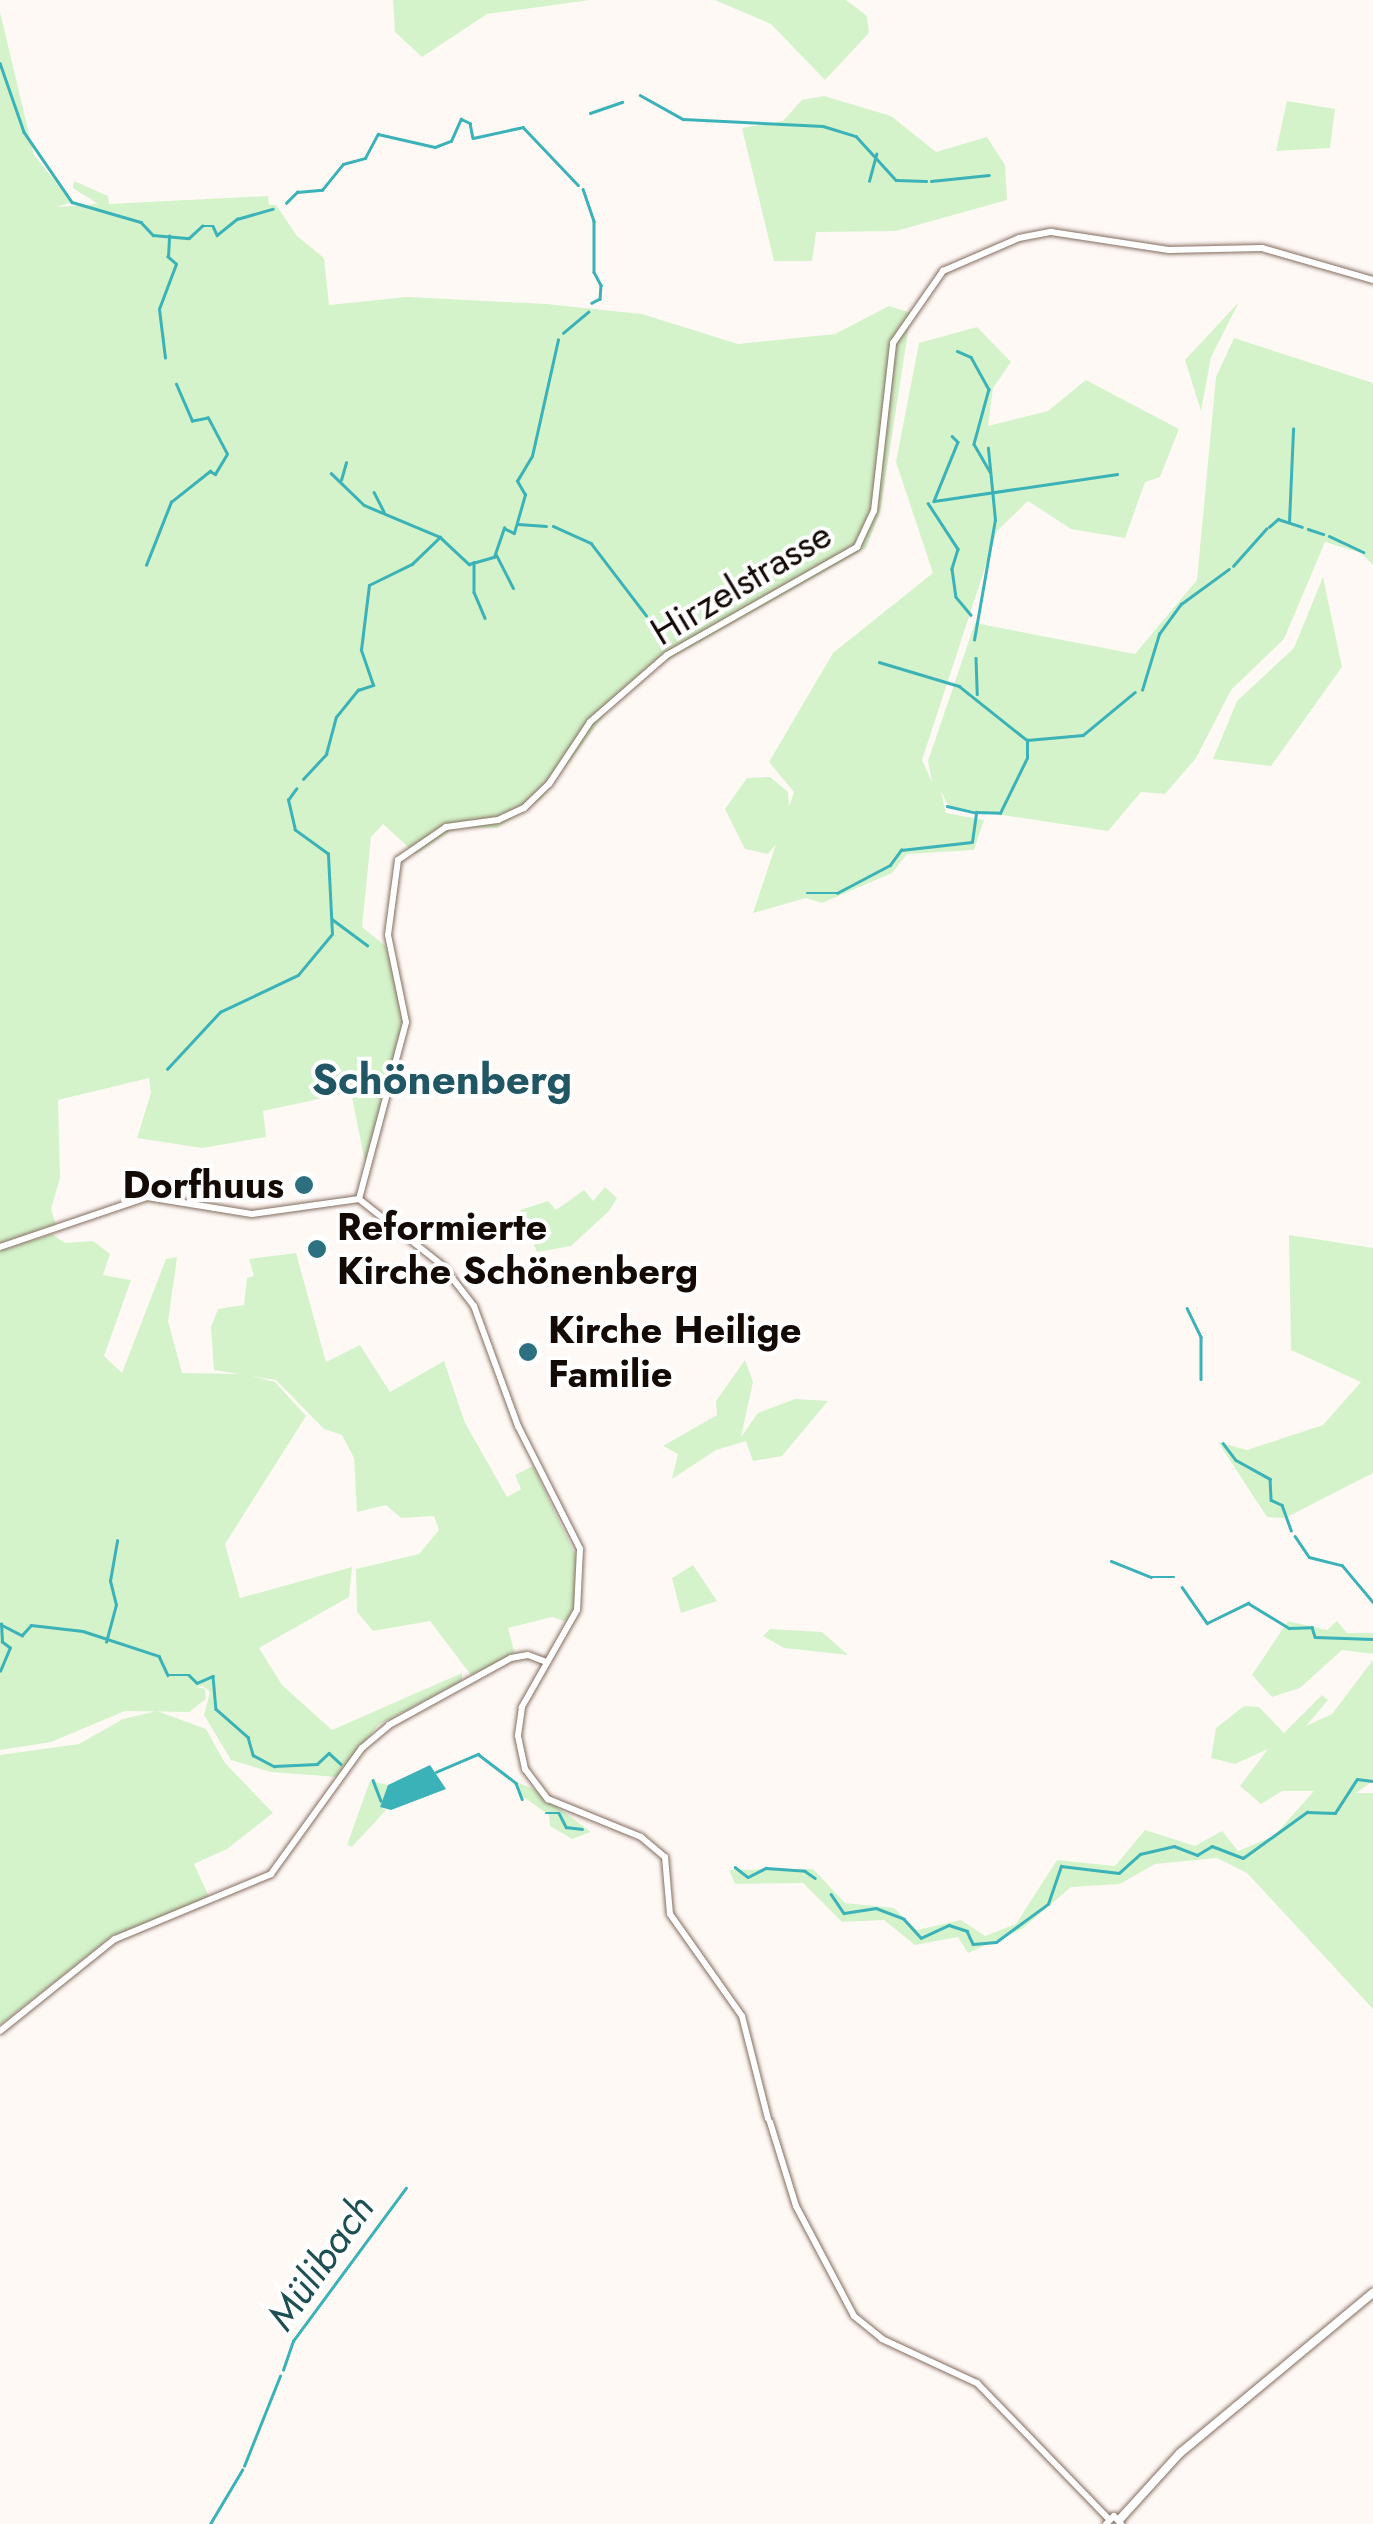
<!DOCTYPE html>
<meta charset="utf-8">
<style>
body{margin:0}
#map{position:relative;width:1373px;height:2524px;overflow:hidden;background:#fff9f6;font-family:Jost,sans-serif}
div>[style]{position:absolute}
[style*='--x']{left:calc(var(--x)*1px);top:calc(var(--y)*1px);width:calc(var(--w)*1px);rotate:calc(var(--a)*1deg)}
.green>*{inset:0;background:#d4f3ca}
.water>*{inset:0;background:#3bb2b8}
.stream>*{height:2.5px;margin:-1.25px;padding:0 1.25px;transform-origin:1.25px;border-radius:1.25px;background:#3bb2b8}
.roads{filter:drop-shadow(0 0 2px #846d5f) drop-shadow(0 0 2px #846d5f)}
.tertiary>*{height:6px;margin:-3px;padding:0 3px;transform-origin:3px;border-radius:3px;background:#fff}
.secondary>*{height:8px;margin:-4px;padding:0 4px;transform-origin:4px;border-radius:4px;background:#fff}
.dots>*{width:28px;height:28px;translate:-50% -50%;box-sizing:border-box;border:5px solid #fff;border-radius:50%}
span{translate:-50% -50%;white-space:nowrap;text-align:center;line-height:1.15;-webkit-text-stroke:8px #fff;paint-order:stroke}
.street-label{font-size:38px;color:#130a06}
.poi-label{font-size:38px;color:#130a06;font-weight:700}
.right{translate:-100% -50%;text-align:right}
.left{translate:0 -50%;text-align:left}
.water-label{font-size:40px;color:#1e5053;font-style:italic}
.quarter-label{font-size:42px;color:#215764;font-weight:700}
</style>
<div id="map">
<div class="green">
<div style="clip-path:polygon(393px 0,590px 0,487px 14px,422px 57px,395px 32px)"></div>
<div style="clip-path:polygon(715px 0,846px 0,867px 16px,869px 33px,825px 80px,771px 24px)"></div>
<div style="clip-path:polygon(0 12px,34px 155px,72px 202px,57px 207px,98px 204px,73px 188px,74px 181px,108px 196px,109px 204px,268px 196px,269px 205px,276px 205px,297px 236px,324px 258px,329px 305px,407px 297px,547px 304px,642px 314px,738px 344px,835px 334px,889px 306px,911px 313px,880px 512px,866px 548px,662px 663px,612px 705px,541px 799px,497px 828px,457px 827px,416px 854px,383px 824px,371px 837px,362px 927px,387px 947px,406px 1022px,367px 1172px,351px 1092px,263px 1111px,266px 1137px,202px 1148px,137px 1138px,151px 1093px,149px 1078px,58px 1100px,60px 1178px,51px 1209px,56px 1225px,0 1243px)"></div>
<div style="clip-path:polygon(824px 96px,891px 116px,936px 152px,987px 137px,1005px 165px,1007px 200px,896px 231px,816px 232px,812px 261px,774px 261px,742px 128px,783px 121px,802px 100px)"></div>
<div style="clip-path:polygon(1287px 101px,1335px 109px,1330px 148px,1276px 151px)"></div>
<div style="clip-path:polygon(1239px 302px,1211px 357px,1201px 411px,1185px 360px)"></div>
<div style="clip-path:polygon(977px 327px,1011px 362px,993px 388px,988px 426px,1048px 411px,1086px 380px,1179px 429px,1160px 477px,1145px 482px,1125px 538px,1071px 529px,1028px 501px,997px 531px,922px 760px,932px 782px,928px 761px,975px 623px,1135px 654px,1197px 580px,1216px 377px,1234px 338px,1373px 383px,1373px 565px,1361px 553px,1325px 542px,1284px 639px,1231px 690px,1196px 758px,1165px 794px,1141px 792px,1108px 831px,949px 807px,941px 792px,946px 813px,984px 820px,974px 850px,907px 854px,892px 873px,822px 903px,806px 898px,753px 913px,776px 844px,768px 854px,745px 849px,725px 809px,747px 778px,770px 777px,788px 792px,789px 807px,794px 792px,769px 762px,833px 653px,933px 573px,896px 462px,919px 343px)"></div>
<div style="clip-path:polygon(1323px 577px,1342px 667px,1271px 766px,1213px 759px,1237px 701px,1294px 648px)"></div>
<div style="clip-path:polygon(605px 1187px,617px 1198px,609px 1211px,571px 1246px,537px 1252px,520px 1210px,548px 1201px,556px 1210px,584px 1190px,593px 1201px)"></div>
<div style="clip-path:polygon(52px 1234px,65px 1243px,93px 1241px,110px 1254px,103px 1275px,131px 1280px,104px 1356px,122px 1373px,166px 1259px,177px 1257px,168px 1321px,182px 1373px,244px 1374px,275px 1382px,306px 1416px,225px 1544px,240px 1598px,352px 1567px,349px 1597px,259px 1648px,282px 1685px,332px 1730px,462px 1673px,462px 1681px,378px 1725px,338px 1777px,271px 1772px,231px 1760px,204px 1715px,210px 1692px,203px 1686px,196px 1687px,205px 1689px,206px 1699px,189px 1712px,125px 1711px,51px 1742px,0 1750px,0 1251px)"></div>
<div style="clip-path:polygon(1289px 1235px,1373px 1248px,1373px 1473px,1285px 1518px,1267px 1517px,1218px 1442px,1247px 1450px,1323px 1425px,1361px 1382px,1291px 1350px)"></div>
<div style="clip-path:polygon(296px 1253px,326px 1362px,360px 1345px,390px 1392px,444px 1361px,465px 1423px,507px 1497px,521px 1489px,515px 1475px,533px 1466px,577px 1558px,577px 1597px,567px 1622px,552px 1617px,508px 1628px,515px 1655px,471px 1675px,430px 1621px,373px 1631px,357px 1612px,356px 1569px,419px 1554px,439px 1530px,434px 1516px,401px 1518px,386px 1505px,357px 1512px,354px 1458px,342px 1435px,324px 1429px,276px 1380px,214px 1370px,211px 1327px,218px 1309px,244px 1305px,247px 1278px,254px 1276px,249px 1259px)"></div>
<div style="clip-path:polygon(745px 1360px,753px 1382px,741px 1437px,758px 1413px,795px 1399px,828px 1401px,782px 1456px,753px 1461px,746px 1441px,716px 1450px,672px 1479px,678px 1454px,663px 1446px,717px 1415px,716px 1401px)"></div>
<div style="clip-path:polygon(693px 1565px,717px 1601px,681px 1613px,672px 1578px)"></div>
<div style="clip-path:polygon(1288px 1621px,1327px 1630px,1337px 1621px,1347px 1633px,1373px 1633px,1373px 1654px,1342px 1650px,1300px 1688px,1272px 1697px,1252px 1675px)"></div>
<div style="clip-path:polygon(770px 1629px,822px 1632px,848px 1655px,784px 1648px,763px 1636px)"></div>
<div style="clip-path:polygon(1373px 1660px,1373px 1781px,1356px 1793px,1373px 1793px,1373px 2009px,1247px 1873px,1217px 1858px,1155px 1864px,1120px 1884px,1071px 1887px,1022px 1929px,968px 1953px,958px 1937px,915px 1945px,884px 1920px,842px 1922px,803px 1883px,735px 1884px,729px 1870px,813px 1869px,845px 1903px,894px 1908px,917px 1930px,961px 1920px,985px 1936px,1016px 1924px,1057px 1860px,1115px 1866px,1145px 1830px,1195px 1846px,1222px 1831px,1238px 1851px,1274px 1836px,1314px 1791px,1282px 1791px,1261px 1804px,1240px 1786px,1268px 1749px,1235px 1764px,1211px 1758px,1216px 1728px,1244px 1706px,1259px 1707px,1284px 1733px,1322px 1695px,1328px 1700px,1306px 1726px,1332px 1714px)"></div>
<div style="clip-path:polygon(157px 1711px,206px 1729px,225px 1763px,273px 1813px,227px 1849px,194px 1864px,211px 1901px,112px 1936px,0 2025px,0 1755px,79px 1744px,123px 1719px)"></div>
<div style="clip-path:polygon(370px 1781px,388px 1785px,380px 1807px,386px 1810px,352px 1847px,347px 1845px)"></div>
<div style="clip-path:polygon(518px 1783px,532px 1788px,591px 1832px,572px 1839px,550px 1826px,549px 1815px,522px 1796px)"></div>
</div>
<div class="water">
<div style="clip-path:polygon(430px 1765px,446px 1789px,391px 1810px,380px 1807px,388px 1785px)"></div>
</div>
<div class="stream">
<div style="--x:0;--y:63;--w:73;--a:70.8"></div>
<div style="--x:24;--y:132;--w:85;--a:55.6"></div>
<div style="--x:72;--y:202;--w:72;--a:16.2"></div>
<div style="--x:141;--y:222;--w:18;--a:47"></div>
<div style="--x:153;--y:235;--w:36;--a:5"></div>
<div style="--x:189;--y:238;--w:18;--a:-43"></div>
<div style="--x:202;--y:226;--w:11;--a:0"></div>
<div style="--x:213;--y:226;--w:10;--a:66"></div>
<div style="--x:217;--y:235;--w:26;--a:-39"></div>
<div style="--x:237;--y:219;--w:37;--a:-16"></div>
<div style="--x:640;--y:95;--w:49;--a:29.2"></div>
<div style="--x:683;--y:119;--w:140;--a:2.9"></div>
<div style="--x:823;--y:126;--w:34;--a:17"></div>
<div style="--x:856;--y:136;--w:59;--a:47.7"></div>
<div style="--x:896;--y:180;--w:30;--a:2"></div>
<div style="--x:590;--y:113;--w:34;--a:-19"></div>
<div style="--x:869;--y:181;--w:28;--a:-75"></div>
<div style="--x:931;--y:181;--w:58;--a:-5.9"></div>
<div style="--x:583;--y:189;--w:34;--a:71"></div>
<div style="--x:594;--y:221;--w:51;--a:90"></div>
<div style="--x:594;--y:272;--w:15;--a:62"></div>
<div style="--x:601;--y:285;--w:14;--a:94"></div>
<div style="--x:600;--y:299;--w:9;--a:153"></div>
<div style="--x:286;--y:203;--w:16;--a:-45"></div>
<div style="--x:297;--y:192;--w:25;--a:-5"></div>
<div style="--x:322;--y:190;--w:33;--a:-51"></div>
<div style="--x:343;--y:164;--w:23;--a:-15"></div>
<div style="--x:365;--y:158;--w:27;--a:-62"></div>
<div style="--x:378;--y:134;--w:58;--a:12.8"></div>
<div style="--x:435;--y:147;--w:17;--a:-21"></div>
<div style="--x:451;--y:141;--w:24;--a:-66"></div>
<div style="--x:461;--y:119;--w:10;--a:24"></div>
<div style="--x:470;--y:123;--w:15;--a:79"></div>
<div style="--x:473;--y:138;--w:51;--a:-12.4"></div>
<div style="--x:523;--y:127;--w:80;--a:46.5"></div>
<div style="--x:563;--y:333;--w:33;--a:-40"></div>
<div style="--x:957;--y:351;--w:15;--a:23"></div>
<div style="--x:971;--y:357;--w:37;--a:61"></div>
<div style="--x:989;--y:389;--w:57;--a:105.3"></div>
<div style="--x:974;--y:444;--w:32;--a:60"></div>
<div style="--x:165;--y:358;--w:49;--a:-97"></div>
<div style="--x:159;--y:309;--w:48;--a:-69.3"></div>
<div style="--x:176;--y:264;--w:11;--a:-139"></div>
<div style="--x:168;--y:257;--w:21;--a:-87"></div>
<div style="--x:952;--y:436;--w:8;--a:45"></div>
<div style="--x:958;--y:442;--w:64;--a:112.1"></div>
<div style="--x:934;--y:501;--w:185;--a:-8.4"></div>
<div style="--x:331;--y:473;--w:46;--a:44.1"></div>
<div style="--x:364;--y:505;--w:82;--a:22.8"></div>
<div style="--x:341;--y:480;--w:18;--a:-74"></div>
<div style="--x:374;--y:492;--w:22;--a:63"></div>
<div style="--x:928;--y:503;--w:55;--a:56.9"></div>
<div style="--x:958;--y:549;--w:21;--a:107"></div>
<div style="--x:952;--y:569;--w:28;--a:82"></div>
<div style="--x:956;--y:597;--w:23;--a:50"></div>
<div style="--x:1289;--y:522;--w:93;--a:-87.5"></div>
<div style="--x:518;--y:524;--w:28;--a:4"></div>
<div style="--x:553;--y:526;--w:42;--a:24.1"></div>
<div style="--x:591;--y:543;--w:91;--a:52.6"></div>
<div style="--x:1269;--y:527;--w:12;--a:-42"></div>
<div style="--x:1278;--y:519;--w:25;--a:18"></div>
<div style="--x:1308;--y:529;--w:16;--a:18"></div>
<div style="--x:1329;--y:536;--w:38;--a:25"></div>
<div style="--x:496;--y:554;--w:38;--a:63"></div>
<div style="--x:474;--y:562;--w:30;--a:90"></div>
<div style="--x:474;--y:592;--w:28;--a:67"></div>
<div style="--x:146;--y:565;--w:68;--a:-68.4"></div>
<div style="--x:171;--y:502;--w:50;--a:-38.5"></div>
<div style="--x:210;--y:471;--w:6;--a:31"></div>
<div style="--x:215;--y:474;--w:23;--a:-59"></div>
<div style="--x:227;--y:454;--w:41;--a:-117.8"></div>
<div style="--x:208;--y:418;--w:16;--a:169"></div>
<div style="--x:192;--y:421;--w:40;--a:-113.4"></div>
<div style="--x:1233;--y:566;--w:50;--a:-48.3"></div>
<div style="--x:974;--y:640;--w:122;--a:-80.1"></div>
<div style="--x:995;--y:520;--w:72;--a:-95.6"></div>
<div style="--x:976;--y:658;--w:36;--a:88"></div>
<div style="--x:879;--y:662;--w:84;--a:16.7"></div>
<div style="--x:959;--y:686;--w:87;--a:38.5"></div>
<div style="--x:1027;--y:740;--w:56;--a:-5.1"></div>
<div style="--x:1083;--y:735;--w:67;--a:-39.6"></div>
<div style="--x:1142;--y:690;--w:59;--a:-73.1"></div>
<div style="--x:1159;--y:634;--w:37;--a:-54"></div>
<div style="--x:1181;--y:604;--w:59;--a:-36.1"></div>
<div style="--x:303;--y:779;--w:34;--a:-47"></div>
<div style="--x:326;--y:754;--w:38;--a:-75"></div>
<div style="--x:336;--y:717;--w:35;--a:-51"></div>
<div style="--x:358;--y:690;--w:16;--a:-18"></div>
<div style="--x:373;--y:685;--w:37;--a:-109"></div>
<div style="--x:361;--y:650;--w:65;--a:-83"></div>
<div style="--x:369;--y:585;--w:48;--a:-26"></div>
<div style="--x:412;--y:564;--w:39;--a:-44"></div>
<div style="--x:440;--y:537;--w:40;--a:43"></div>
<div style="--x:469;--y:564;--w:26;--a:-16"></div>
<div style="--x:494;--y:557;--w:31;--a:-71"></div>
<div style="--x:504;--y:528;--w:11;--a:27"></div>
<div style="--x:514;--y:533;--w:40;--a:-74"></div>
<div style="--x:525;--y:495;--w:16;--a:-120"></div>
<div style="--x:517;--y:481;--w:29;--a:-59"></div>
<div style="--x:532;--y:456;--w:119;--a:-77.4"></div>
<div style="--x:947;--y:806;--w:28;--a:13"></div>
<div style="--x:807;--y:893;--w:30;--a:0"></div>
<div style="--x:837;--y:893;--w:60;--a:-27.8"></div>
<div style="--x:890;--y:865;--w:19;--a:-54"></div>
<div style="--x:901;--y:850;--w:71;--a:-6.4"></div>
<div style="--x:972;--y:842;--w:30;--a:-82"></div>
<div style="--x:976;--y:812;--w:24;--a:2"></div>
<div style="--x:1000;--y:813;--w:61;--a:-63.9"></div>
<div style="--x:1027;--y:758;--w:18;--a:-90"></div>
<div style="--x:332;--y:919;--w:44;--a:36.6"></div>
<div style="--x:167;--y:1069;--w:78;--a:-47.1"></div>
<div style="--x:220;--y:1012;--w:86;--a:-25.4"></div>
<div style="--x:298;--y:975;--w:53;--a:-50.3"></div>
<div style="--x:332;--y:934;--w:80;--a:-92.9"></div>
<div style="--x:328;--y:854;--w:41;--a:-144"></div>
<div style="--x:295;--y:830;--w:31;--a:-103"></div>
<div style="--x:288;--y:800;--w:14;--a:-54"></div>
<div style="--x:1187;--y:1308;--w:32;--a:64"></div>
<div style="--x:1201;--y:1337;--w:42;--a:90"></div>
<div style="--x:1223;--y:1443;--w:21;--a:53"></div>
<div style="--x:1236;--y:1460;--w:39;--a:29"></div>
<div style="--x:1270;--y:1479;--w:21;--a:87"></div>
<div style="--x:1271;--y:1500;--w:12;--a:24"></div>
<div style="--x:1282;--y:1505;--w:27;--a:70"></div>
<div style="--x:1295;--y:1536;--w:25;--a:56"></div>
<div style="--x:1309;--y:1557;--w:34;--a:14"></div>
<div style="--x:1342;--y:1565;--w:48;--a:50"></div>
<div style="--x:1111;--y:1561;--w:43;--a:21.8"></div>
<div style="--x:1151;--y:1577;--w:23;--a:0"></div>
<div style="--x:1182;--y:1587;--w:44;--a:55.2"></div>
<div style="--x:1207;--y:1623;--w:46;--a:-26"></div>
<div style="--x:1248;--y:1603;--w:48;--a:31.4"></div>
<div style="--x:1289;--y:1628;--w:23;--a:-2"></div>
<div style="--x:1312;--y:1627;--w:10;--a:73"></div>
<div style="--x:1315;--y:1637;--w:58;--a:2"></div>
<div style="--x:0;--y:1624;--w:25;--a:27"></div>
<div style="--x:22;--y:1635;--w:13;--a:-48"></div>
<div style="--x:31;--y:1625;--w:52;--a:6.6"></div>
<div style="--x:83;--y:1631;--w:80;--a:18.2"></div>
<div style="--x:159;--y:1656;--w:21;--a:65"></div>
<div style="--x:168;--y:1675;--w:21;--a:0"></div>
<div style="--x:189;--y:1675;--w:11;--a:45"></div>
<div style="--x:197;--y:1683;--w:17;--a:-24"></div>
<div style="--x:213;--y:1676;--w:33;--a:85"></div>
<div style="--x:216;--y:1709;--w:43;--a:41.2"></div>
<div style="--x:248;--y:1737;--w:19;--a:74"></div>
<div style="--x:253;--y:1755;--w:24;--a:28"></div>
<div style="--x:274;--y:1766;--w:43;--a:-2.7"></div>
<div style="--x:317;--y:1764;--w:16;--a:-43"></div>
<div style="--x:329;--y:1753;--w:16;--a:43"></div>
<div style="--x:106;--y:1642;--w:38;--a:-75"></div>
<div style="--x:116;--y:1605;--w:25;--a:-104"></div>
<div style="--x:110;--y:1581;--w:41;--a:-80.1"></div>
<div style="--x:0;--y:1671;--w:25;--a:-67"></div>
<div style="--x:10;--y:1648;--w:10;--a:-143"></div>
<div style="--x:2;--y:1642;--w:18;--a:-93"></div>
<div style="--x:436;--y:1772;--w:46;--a:-23.2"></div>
<div style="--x:478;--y:1754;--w:48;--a:37.3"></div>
<div style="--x:516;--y:1783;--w:17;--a:69"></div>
<div style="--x:373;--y:1780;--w:22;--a:69"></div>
<div style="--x:546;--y:1813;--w:13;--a:0"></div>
<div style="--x:559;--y:1813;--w:16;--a:63"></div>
<div style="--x:566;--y:1827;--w:16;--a:7"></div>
<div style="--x:735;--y:1867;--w:16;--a:38"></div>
<div style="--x:748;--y:1877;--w:20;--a:-27"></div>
<div style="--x:766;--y:1868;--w:39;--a:4"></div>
<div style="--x:805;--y:1871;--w:12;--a:35"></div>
<div style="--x:831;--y:1894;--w:23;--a:56"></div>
<div style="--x:844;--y:1913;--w:32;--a:-9"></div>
<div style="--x:876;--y:1908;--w:30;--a:21"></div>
<div style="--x:904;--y:1919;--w:25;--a:48"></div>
<div style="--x:921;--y:1938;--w:31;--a:-25"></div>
<div style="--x:949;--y:1925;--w:19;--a:18"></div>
<div style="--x:967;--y:1931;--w:14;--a:65"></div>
<div style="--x:973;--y:1944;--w:23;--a:-5"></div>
<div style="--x:996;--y:1942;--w:64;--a:-36.2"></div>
<div style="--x:1048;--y:1904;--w:40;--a:-71.1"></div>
<div style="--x:1061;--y:1866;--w:58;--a:6.9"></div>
<div style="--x:1119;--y:1873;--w:28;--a:-42"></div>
<div style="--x:1140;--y:1854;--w:35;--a:-13"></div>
<div style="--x:1174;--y:1846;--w:25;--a:21"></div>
<div style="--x:1197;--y:1855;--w:17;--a:-31"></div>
<div style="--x:1212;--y:1846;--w:33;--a:21"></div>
<div style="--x:1243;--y:1858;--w:79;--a:-35.7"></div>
<div style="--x:1307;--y:1812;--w:28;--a:2"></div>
<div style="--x:1335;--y:1813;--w:40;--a:-57.1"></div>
<div style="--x:1357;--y:1779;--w:16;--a:7"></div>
<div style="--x:283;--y:2370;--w:31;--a:-71"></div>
<div style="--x:293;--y:2341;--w:190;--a:-53.6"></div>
<div style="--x:244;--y:2466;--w:97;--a:-68.2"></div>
<div style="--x:210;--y:2524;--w:63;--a:-59.3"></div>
</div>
<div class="roads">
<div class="tertiary">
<div style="--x:359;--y:1199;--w:183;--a:-75.1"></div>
<div style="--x:406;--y:1022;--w:89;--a:-101.7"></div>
<div style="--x:388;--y:935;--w:76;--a:-82.4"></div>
<div style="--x:398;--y:860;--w:58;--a:-34.5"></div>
<div style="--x:446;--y:827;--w:52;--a:-7.7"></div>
<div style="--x:498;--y:820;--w:29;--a:-25"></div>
<div style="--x:524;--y:808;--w:35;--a:-44"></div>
<div style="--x:549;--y:784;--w:74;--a:-56.5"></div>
<div style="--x:590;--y:722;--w:102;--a:-41"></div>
<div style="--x:667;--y:655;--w:219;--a:-29.6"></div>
<div style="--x:857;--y:547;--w:40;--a:-65"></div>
<div style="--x:874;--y:511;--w:169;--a:-83.5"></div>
<div style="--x:893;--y:343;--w:88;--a:-55.2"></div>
<div style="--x:943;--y:271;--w:83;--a:-23.5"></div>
<div style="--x:1019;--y:238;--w:33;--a:-11"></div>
<div style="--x:1051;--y:232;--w:119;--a:8.7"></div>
<div style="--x:1169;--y:250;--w:93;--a:-1.2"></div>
<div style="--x:1262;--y:248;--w:116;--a:16.1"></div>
<div style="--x:359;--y:1199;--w:106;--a:38.5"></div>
<div style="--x:442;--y:1265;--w:52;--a:52"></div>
<div style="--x:474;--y:1306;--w:128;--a:69.9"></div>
<div style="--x:518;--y:1426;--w:138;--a:63.2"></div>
<div style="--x:580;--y:1549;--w:61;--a:92.8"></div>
<div style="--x:577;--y:1610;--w:112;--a:119.6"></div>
<div style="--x:522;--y:1707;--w:29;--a:98"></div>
<div style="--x:518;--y:1736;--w:34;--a:78"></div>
<div style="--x:525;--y:1769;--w:38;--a:53"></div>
<div style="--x:548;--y:1799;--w:100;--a:22.2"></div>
<div style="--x:641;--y:1837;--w:31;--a:40"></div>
<div style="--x:665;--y:1857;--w:57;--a:85"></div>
<div style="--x:670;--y:1914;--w:125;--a:54.8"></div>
<div style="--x:742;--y:2016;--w:106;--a:75.8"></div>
<div style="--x:0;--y:1247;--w:155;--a:-18.8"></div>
<div style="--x:147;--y:1197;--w:106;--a:9.2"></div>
<div style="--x:252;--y:1214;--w:108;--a:-8"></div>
<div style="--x:0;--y:2031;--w:147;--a:-38.7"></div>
<div style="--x:115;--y:1939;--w:169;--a:-22.6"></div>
<div style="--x:271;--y:1874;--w:155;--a:-54.2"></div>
<div style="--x:362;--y:1748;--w:35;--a:-40"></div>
<div style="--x:389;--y:1725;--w:139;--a:-28.8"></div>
<div style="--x:511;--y:1658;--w:17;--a:-10"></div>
<div style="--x:528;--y:1655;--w:19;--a:21"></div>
<div style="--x:770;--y:2122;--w:88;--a:72.8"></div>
<div style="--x:796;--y:2206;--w:124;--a:62.2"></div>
<div style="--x:854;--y:2316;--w:36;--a:39"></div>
<div style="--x:882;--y:2339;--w:105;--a:24.9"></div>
<div style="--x:977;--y:2383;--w:188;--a:45.9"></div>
<div style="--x:1106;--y:2524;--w:11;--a:-45"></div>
<div style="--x:1114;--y:2516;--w:11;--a:49"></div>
</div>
<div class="secondary">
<div style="--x:1120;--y:2519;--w:89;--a:-47.7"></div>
<div style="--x:1180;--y:2453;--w:251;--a:-39.7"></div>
</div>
</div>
<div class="dots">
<div style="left:304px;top:1185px;background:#2d7181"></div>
<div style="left:317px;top:1249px;background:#2d7181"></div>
<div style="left:528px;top:1352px;background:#2d7181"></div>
</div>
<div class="street-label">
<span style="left:741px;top:583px;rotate:-31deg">Hirzelstrasse</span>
</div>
<div class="poi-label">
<span class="right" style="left:284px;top:1185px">Dorfhuus</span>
<span class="left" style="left:337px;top:1249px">Reformierte<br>Kirche Schönenberg</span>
<span class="left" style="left:548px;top:1352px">Kirche Heilige<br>Familie</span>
</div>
<div class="water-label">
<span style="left:320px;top:2262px;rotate:-55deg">Mülibach</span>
</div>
<div class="quarter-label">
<span style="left:442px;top:1080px">Schönenberg</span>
</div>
</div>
